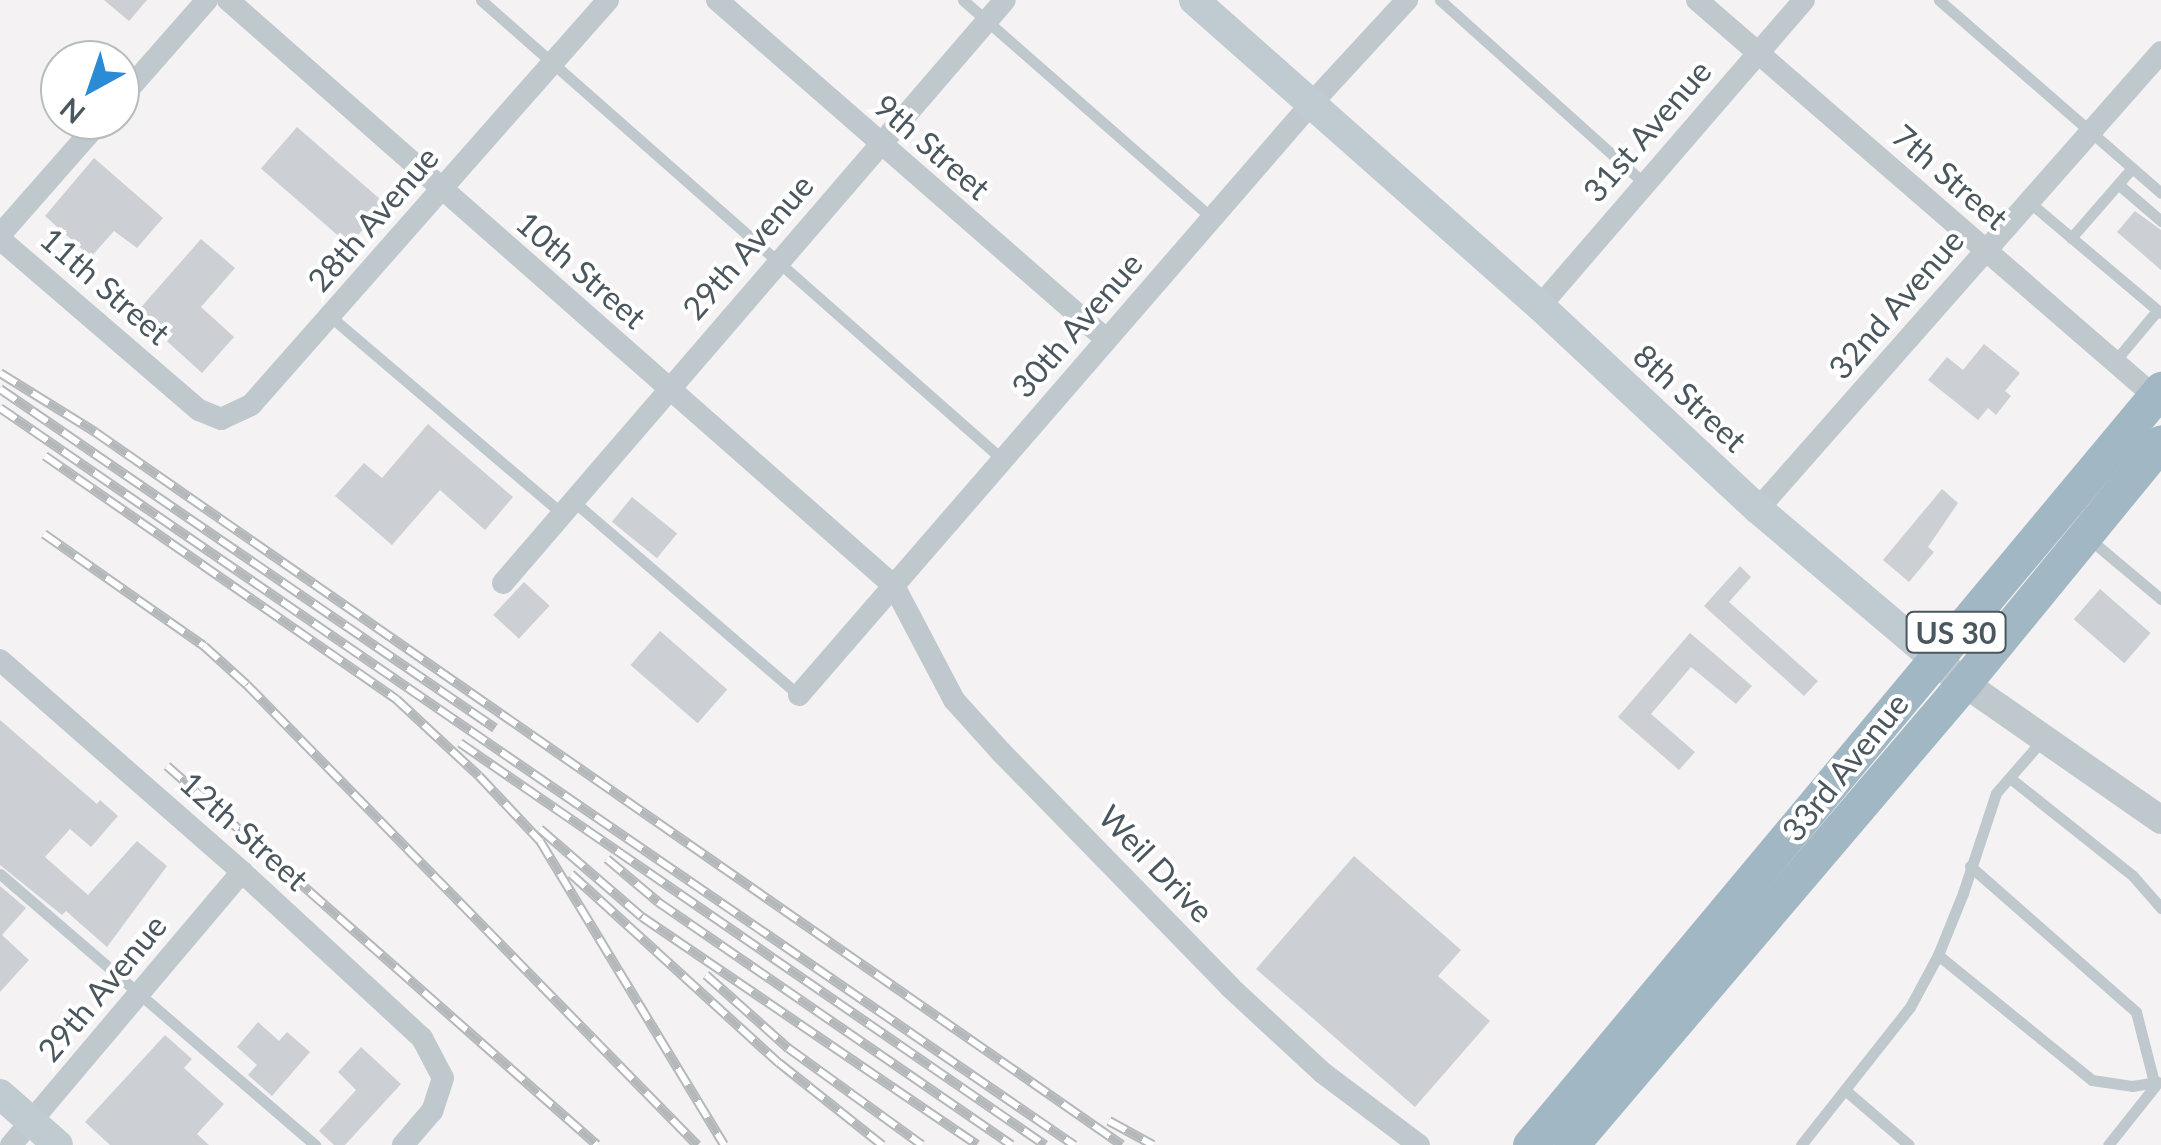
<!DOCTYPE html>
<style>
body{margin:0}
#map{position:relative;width:2161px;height:1145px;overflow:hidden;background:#f4f2f2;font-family:Lato,sans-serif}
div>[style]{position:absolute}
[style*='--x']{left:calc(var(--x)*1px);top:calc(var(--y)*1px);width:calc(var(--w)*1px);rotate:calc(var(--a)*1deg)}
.building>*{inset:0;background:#ccd0d4;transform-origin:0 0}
.service>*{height:11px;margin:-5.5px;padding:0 5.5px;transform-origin:5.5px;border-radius:5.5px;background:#bfc8cd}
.minor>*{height:22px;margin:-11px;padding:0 11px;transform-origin:11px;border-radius:11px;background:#bfc8cd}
.tertiary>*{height:28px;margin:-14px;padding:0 14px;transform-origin:14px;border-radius:14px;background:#bfc8cd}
.secondary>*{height:30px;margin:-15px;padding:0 15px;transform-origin:15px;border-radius:15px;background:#c0cad1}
.trunk>*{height:35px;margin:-17.5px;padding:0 17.5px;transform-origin:17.5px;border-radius:17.5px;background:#a2b7c4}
.rail>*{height:10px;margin-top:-5px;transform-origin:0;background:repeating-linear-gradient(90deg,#fff 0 19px,#b5b8bb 0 38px);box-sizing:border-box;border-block:2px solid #b5b8bb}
span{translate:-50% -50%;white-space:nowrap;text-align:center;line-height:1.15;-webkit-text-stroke:8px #fff;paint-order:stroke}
.shield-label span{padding:2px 8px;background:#fff;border:2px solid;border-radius:8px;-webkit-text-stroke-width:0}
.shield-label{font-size:30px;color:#4b575e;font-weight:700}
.street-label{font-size:32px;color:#4b575e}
.north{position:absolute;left:40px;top:40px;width:100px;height:100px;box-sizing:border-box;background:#fff;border:2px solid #b7bcbf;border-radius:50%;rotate:220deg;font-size:28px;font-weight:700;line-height:40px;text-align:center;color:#4b575e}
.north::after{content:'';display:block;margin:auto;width:35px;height:45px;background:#2b8bd5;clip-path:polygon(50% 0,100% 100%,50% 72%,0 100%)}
</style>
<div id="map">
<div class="building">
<div style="clip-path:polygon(104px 0,147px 0,129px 21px)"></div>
<div style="left:297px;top:127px;width:117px;height:55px;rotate:41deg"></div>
<div style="clip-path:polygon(94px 158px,163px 218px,137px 248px,114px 231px,91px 257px,45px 216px)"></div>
<div style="clip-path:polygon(2135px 211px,2161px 230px,2161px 270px,2117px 232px)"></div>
<div style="clip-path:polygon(201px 239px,235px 268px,201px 307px,234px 337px,202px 373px,136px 313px)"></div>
<div style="clip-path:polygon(1984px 344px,2020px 373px,2005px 391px,2011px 396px,1996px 415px,1988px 408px,1978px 420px,1928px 380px,1947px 357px,1963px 370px)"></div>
<div style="clip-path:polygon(428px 424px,513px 497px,485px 530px,440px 490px,392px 545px,335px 496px,364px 463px,382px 478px)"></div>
<div style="clip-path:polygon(1942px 489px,1958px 503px,1928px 547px,1934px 552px,1909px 582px,1883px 560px)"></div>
<div style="left:632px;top:497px;width:58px;height:32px;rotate:39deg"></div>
<div style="clip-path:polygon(1740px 566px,1751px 577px,1729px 602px,1818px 681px,1804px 696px,1704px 606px)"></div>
<div style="left:524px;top:582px;width:35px;height:45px;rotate:43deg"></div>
<div style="left:2100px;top:589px;width:67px;height:40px;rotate:41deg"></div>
<div style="left:660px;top:631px;width:89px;height:45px;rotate:41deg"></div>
<div style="clip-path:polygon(1690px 633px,1752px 686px,1736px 704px,1691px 667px,1651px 714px,1695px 752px,1679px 770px,1618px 717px)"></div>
<div style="clip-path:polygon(0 720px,97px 804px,100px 800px,118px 816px,91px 847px,70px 829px,45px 857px,88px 895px,137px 841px,167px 866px,107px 947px,66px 911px,62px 915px,0 865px)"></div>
<div style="clip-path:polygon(1354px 856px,1461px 950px,1438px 976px,1490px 1021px,1415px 1107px,1256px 969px)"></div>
<div style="clip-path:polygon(0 886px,26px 908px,2px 935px,29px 960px,0 992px)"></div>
<div style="clip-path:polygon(258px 1022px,279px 1041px,287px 1032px,310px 1052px,272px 1096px,248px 1075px,257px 1065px,237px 1047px)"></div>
<div style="clip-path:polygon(165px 1035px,192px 1059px,184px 1068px,224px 1104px,197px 1134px,209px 1145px,110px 1145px,85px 1122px)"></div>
<div style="clip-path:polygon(361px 1047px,401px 1084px,345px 1145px,334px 1145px,319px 1131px,356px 1090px,338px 1072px)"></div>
</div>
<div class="service">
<div style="--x:481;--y:0;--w:694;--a:41.38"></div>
<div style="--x:963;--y:0;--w:331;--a:41.2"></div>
<div style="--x:1440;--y:0;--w:274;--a:41.9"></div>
<div style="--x:1939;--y:0;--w:294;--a:41"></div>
<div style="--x:2118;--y:184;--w:57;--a:40.7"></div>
<div style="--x:2029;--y:202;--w:172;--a:40.1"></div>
<div style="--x:2071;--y:238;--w:93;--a:-48.9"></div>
<div style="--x:331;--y:317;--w:302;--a:40.4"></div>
<div style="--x:2115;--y:361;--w:64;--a:-50.1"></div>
<div style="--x:572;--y:500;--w:299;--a:40.7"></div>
<div style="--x:2087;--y:537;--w:97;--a:40"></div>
<div style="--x:2010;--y:778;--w:157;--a:38.5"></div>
<div style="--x:2133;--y:876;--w:43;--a:48.8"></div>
<div style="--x:1970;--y:866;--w:221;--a:41.3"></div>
<div style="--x:2136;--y:1012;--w:76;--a:75.6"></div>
<div style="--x:2155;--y:1086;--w:75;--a:128.5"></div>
<div style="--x:0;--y:874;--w:416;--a:40.7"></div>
<div style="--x:1938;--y:955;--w:198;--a:39.1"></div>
<div style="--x:2092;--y:1080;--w:40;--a:8.5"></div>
<div style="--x:2132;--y:1086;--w:26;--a:-9"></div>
<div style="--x:1845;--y:1090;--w:84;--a:40.7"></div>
<div style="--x:1801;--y:1145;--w:176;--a:-51.7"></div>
<div style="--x:1910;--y:1007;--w:59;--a:-61.7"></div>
<div style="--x:1938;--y:955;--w:67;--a:-68"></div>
<div style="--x:1963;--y:893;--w:105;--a:-71.7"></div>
<div style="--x:1996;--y:793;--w:73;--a:-48.9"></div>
</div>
<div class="minor">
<div style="--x:228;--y:0;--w:887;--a:41.34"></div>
<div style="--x:894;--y:586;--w:129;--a:62.2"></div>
<div style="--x:954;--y:700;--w:70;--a:47.9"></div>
<div style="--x:1001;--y:752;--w:328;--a:45.7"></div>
<div style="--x:1230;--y:987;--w:127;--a:42.8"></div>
<div style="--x:1323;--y:1073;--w:120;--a:36.9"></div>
<div style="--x:717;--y:0;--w:517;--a:41.08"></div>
<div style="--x:1697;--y:0;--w:614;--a:40.9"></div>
<div style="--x:120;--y:99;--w:132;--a:-48.7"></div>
<div style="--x:0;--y:235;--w:153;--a:-48.7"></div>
<div style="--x:0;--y:239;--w:262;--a:40.7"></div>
<div style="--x:199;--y:410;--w:24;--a:22"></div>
<div style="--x:221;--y:419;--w:33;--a:-25"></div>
<div style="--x:251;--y:405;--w:540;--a:-48.6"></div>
<div style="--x:1540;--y:306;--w:404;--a:-49.2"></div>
<div style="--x:1758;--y:509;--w:609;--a:-48.59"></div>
<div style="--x:503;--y:583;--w:769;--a:-49.27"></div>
<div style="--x:0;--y:660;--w:322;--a:41.2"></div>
<div style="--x:242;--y:872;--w:245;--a:42.7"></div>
<div style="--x:422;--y:1038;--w:45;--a:62.3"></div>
<div style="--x:443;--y:1078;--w:35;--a:108"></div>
<div style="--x:432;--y:1111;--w:45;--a:130.5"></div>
<div style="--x:799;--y:695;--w:782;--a:-49.1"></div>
<div style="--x:1311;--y:104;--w:142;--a:-47.3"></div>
<div style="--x:11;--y:1145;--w:358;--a:-49.8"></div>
</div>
<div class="tertiary">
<div style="--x:1964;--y:683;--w:240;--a:34.8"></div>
</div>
<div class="secondary">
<div style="--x:1194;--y:0;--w:462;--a:41.5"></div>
<div style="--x:1540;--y:306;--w:298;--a:43"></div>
<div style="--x:1758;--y:509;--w:257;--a:40.3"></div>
<div style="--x:0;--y:1094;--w:77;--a:41.3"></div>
</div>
<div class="trunk">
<div style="--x:1530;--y:1145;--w:985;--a:-50.15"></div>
<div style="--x:1571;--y:1145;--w:607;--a:-49.61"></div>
<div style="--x:1964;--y:683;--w:311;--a:-50.7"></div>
</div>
<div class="rail">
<div style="--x:0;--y:373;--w:112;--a:31.8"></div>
<div style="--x:95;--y:432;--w:1250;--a:34.77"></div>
<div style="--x:0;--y:389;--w:600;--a:34.41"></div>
<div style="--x:0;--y:408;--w:1303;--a:34.46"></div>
<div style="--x:45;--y:456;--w:427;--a:34.7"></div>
<div style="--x:396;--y:699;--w:113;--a:42.9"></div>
<div style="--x:479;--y:776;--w:89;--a:46.8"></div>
<div style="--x:540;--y:841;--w:355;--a:58.8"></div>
<div style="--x:44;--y:534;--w:195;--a:35"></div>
<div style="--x:204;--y:646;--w:58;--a:42.2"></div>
<div style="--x:247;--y:685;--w:644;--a:45.63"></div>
<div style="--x:460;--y:743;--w:710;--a:34.5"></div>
<div style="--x:167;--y:766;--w:573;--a:41.39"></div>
<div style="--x:540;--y:829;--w:135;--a:40.8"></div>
<div style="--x:642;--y:917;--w:405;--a:34.2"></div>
<div style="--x:607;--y:859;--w:67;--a:40.1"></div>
<div style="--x:658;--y:902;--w:429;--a:34.5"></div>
<div style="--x:571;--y:874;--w:281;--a:42.3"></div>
<div style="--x:779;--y:1063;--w:132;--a:38.5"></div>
<div style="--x:706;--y:975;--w:110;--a:41.7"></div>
<div style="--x:788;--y:1048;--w:165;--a:35.9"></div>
<div style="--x:1109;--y:1121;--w:50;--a:28.6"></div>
</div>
<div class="shield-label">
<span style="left:1956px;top:632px">US 30</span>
</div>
<div class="street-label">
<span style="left:1647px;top:131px;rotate:-49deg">31st Avenue</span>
<span style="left:932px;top:147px;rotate:41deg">9th Street</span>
<span style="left:1950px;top:177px;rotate:41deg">7th Street</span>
<span style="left:373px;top:219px;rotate:-49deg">28th Avenue</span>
<span style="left:748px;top:247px;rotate:-49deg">29th Avenue</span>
<span style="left:581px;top:270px;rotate:41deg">10th Street</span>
<span style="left:105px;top:286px;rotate:41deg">11th Street</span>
<span style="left:1896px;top:304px;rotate:-49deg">32nd Avenue</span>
<span style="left:1077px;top:325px;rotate:-49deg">30th Avenue</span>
<span style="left:1690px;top:398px;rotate:43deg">8th Street</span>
<span style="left:1845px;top:767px;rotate:-51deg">33rd Avenue</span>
<span style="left:244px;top:831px;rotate:42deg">12th Street</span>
<span style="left:1156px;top:864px;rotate:46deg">Weil Drive</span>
<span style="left:102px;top:988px;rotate:-50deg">29th Avenue</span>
</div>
<div class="north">N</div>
</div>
